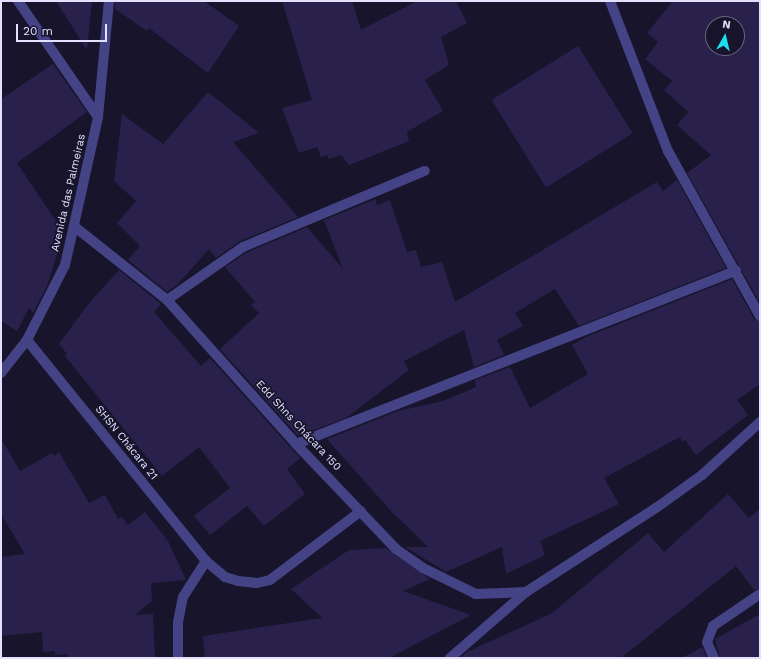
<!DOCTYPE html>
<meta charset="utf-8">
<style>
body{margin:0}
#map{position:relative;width:761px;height:659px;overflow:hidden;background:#17142b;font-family:"Work Sans",sans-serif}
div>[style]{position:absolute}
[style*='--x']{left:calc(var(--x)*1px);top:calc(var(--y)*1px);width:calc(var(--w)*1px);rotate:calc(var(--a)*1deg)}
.building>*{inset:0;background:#29214b;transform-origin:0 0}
.minor>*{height:10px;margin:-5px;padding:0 5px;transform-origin:5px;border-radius:5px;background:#444386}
span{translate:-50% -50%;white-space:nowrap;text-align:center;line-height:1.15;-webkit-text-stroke:3.5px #17142b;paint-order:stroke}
.street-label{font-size:11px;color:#e3e1fd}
.frame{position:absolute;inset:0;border:2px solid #e3e1fd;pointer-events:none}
.north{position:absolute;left:705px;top:16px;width:40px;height:40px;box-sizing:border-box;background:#17142b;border:1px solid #69667f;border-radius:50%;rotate:8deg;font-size:11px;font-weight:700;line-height:16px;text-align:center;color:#e3e1fd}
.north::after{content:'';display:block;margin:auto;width:14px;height:18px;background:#1cdeed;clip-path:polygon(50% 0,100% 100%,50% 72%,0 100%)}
.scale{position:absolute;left:16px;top:24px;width:91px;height:18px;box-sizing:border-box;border:2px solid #e3e1fd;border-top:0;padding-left:5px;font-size:12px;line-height:14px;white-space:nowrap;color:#e3e1fd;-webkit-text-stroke:3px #17142b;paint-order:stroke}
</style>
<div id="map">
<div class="building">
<div style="clip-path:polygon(56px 1px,92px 1px,87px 50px)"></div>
<div style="clip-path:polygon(115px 1px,204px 1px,239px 26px,208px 73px,149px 28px,147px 31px,115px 9px)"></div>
<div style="clip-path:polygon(282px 1px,352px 1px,361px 30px,417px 1px,456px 1px,467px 23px,441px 37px,449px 65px,425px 80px,443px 111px,407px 132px,409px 141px,349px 165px,341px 155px,329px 159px,327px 155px,321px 157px,317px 147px,299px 153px,282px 108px,312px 100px)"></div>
<div style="clip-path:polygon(evenodd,673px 1px,760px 1px,760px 303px,687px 173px,711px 155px,677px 125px,688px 112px,664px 90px,672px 81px,645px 59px,658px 42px,647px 33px,673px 1px,713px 24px,737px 24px,737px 48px,713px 48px,713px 24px)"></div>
<div style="left:578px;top:46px;width:103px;height:102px;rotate:58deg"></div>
<div style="clip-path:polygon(53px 64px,87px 112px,17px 163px,64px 233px,47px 286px,33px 313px,29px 308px,17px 331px,1px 321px,1px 99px)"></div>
<div style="clip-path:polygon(208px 92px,259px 133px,233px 142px,298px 217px,240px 241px,216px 258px,209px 249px,178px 284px,167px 292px,128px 260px,140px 246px,117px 223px,136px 201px,114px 181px,122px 114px,163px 144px)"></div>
<div style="clip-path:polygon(677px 180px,726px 268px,579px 326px,555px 289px,515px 313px,523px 326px,497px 340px,504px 355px,474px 367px,464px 330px,404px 361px,409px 370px,346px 418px,298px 436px,220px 349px,259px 313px,251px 305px,255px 302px,225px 267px,246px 253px,307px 227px,343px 269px,324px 220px,376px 199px,377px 205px,390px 200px,407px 252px,416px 250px,421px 267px,442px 262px,455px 302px,657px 182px,663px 191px)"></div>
<div style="clip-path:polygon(119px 270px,161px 304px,154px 312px,201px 366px,210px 358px,300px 458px,287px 469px,305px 494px,264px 526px,247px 506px,210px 535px,194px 516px,230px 488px,199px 447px,162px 476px,65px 356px,67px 354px,59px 344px,86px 307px)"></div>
<div style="clip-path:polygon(732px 279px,754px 319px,760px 322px,760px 384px,737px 400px,748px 415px,696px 455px,685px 440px,682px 442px,680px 437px,604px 478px,619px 504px,540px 541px,545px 555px,506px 574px,502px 547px,446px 572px,405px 547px,428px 547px,390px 510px,327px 439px,398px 411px,443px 401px,476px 387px,475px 380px,510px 367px,530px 408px,588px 374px,572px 345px,586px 337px)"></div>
<div style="clip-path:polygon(1px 438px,20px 471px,52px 453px,54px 456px,59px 452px,89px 503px,105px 495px,118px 519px,122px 517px,128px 525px,145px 512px,168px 541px,186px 580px,151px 583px,152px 601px,135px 615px,153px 614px,155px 658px,68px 658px,68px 654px,55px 655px,55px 651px,43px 652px,42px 632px,1px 636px,1px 557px,25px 554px,1px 514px)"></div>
<div style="clip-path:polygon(728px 494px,749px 518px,760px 509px,760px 588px,754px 590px,736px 566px,621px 658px,460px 658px,467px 652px,552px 613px,648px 533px,664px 552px)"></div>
<div style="clip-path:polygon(386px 548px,430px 579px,403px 591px,471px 615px,389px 658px,205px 658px,203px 636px,322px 618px,291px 589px,349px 550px)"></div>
<div style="clip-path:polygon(760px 614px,760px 658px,720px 658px,715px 639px)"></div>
<div style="clip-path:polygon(702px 647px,707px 658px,682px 658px)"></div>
</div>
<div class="minor">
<div style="--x:18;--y:1;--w:141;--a:55.4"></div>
<div style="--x:610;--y:1;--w:161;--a:68.9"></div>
<div style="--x:668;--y:151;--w:189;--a:60.9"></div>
<div style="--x:75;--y:227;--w:117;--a:38.4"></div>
<div style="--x:167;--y:300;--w:193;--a:48.1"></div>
<div style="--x:296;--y:444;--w:145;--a:46.4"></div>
<div style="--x:396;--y:549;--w:33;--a:35"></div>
<div style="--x:423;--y:568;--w:59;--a:26.1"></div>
<div style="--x:476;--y:594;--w:50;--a:-2.3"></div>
<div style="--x:167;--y:300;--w:93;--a:-34.9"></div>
<div style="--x:243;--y:247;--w:197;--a:-22.7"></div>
<div style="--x:27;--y:340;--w:284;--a:51"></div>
<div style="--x:206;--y:561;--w:25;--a:40"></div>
<div style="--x:225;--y:577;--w:14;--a:17"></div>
<div style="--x:238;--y:581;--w:19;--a:6"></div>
<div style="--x:257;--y:583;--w:13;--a:-13"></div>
<div style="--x:270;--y:580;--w:114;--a:-37.2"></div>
<div style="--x:1;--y:373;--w:42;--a:-51.8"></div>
<div style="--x:27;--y:340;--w:84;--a:-63.1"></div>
<div style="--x:65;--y:265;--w:152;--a:-77.4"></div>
<div style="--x:98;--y:117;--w:117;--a:-84.6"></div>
<div style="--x:296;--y:444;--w:473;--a:-21.5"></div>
<div style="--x:178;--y:658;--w:36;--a:-90"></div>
<div style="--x:178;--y:622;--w:25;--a:-79"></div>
<div style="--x:183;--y:597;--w:43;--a:-57.4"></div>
<div style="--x:450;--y:658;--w:101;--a:-41"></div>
<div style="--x:526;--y:592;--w:155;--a:-32.9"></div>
<div style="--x:656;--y:508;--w:57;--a:-35.7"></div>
<div style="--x:702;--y:475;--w:79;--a:-42.4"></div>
<div style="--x:714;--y:658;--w:17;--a:-114"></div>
<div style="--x:707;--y:642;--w:17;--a:-69"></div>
<div style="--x:713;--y:626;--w:57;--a:-34.2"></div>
</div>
<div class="street-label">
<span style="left:69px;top:193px;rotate:-77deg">Avenida das Palmeiras</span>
<span style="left:298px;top:426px;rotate:47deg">Edd Shns Chácara 150</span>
<span style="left:126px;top:443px;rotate:51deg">SHSN Chácara 21</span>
</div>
<div class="frame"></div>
<div class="north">N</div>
<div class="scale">20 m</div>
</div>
